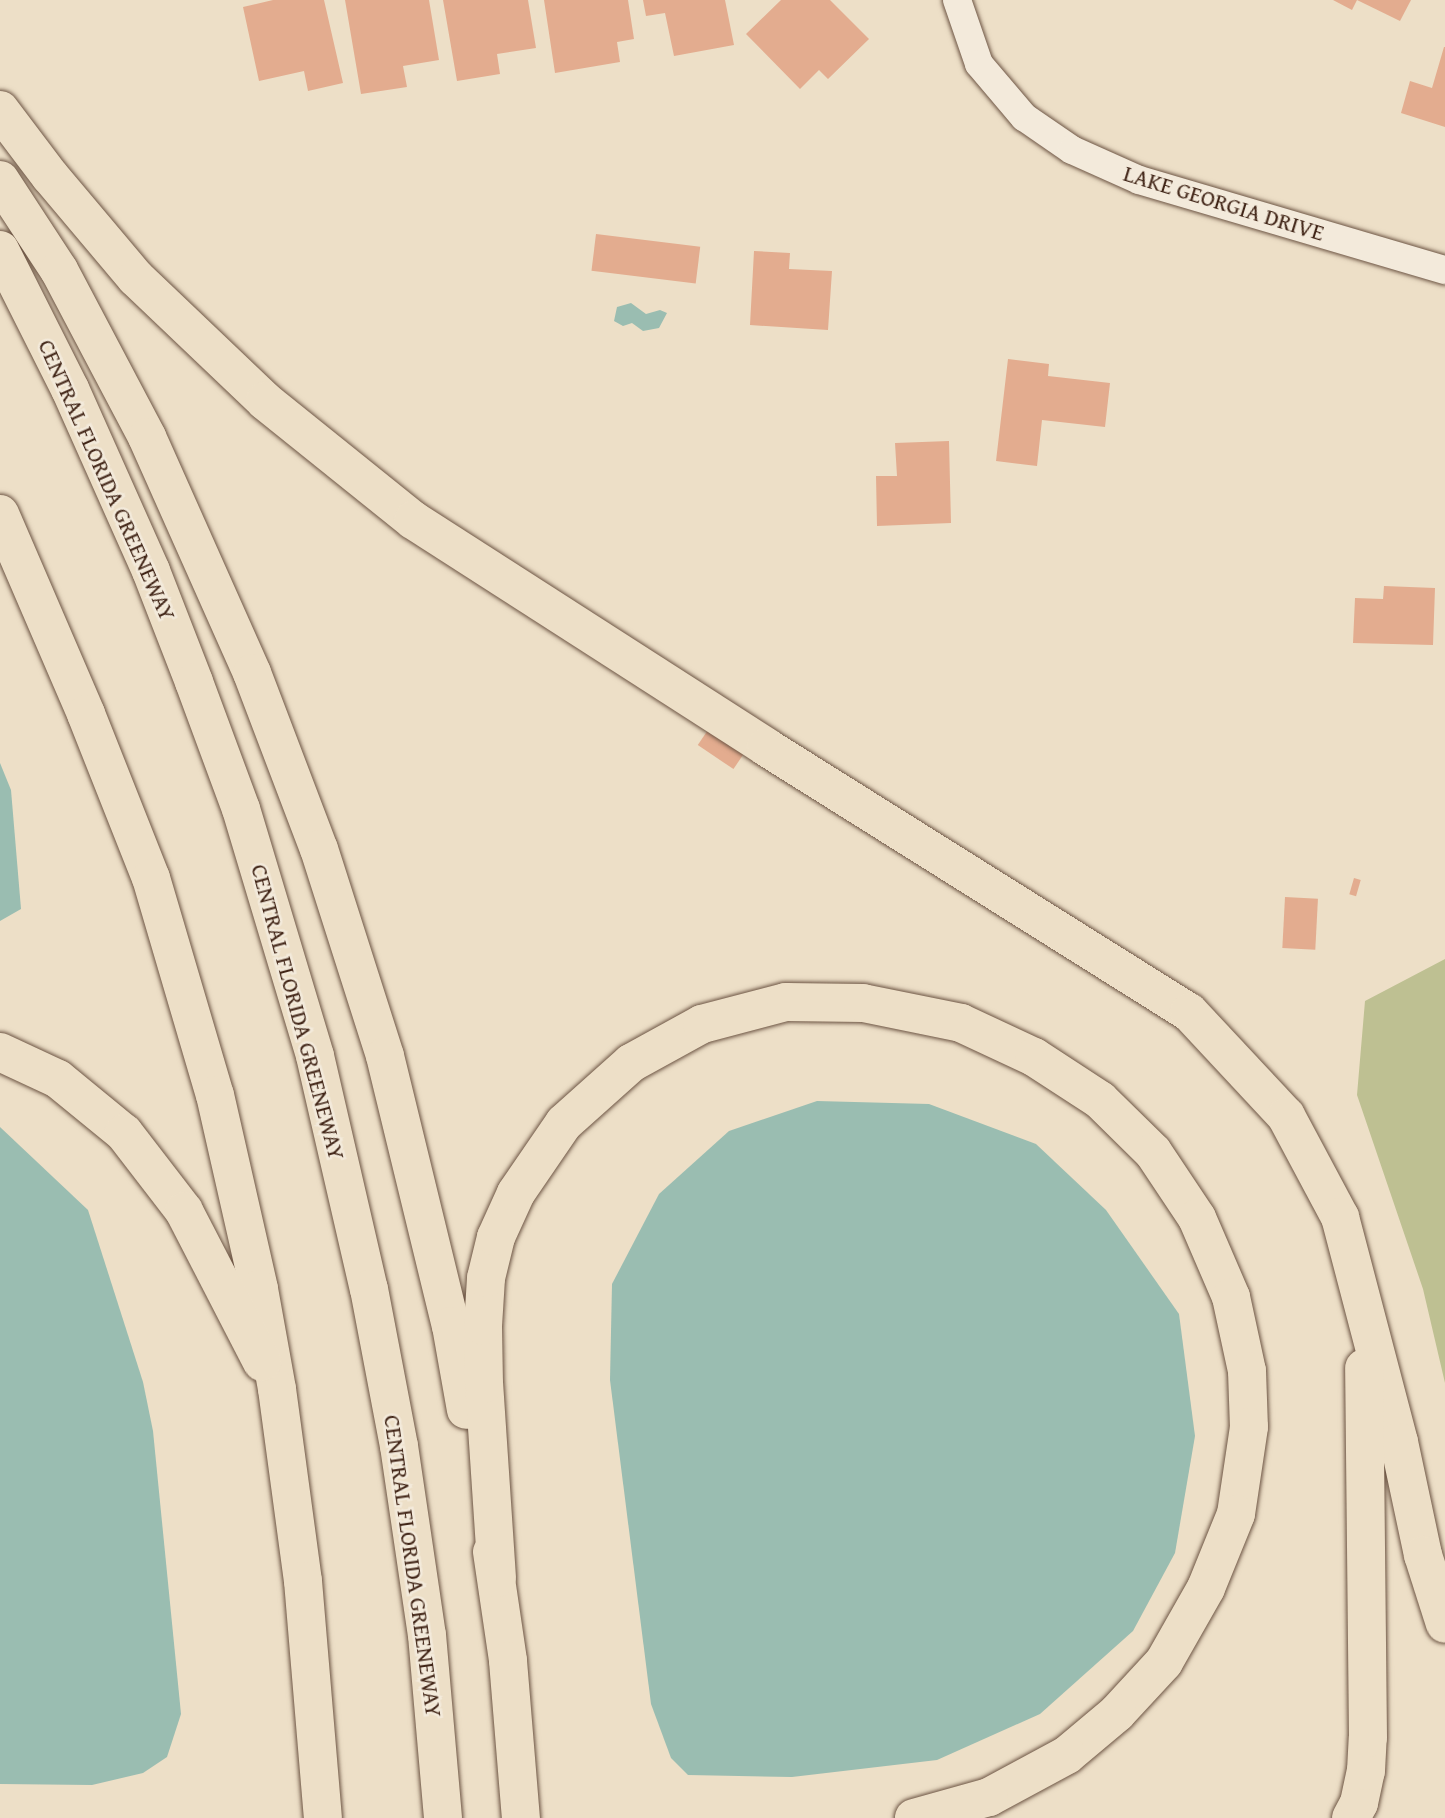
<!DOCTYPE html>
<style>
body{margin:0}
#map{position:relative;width:1445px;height:1818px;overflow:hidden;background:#eddfc7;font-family:"Gentium Book Plus",serif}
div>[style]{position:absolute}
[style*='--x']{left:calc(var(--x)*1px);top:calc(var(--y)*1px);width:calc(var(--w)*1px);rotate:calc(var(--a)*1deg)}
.green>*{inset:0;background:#bec092}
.water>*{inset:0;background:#9abdb1}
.building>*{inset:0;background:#e3ac8f;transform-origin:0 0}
.roads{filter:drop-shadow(0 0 2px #6c5443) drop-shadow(0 0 2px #6c5443)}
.tertiary>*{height:28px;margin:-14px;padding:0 14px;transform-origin:14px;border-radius:14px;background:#f3eadb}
.motorway>*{height:38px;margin:-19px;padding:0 19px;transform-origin:19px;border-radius:19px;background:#eddfc7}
span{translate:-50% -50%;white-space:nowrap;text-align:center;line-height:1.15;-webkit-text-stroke:5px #f3eadb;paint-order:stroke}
.street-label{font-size:23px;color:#412517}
</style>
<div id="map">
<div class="green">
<div style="clip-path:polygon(1445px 959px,1445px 1383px,1423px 1289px,1357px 1095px,1365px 1001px)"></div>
</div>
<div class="water">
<div style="clip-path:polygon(631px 303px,646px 314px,660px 310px,667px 313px,659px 328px,643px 331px,632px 323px,623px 326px,614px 321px,617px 307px)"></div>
<div style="clip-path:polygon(0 763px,11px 790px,21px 909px,0 921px)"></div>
<div style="clip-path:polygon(817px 1101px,929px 1104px,1036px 1144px,1106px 1210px,1179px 1314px,1195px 1436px,1175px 1553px,1133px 1631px,1040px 1714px,937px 1760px,792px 1777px,688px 1775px,671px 1758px,651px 1704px,610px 1380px,612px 1284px,659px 1194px,729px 1131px)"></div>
<div style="clip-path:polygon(0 1127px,88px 1210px,143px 1382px,153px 1431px,181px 1714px,167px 1757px,143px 1773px,92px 1785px,0 1784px)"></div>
</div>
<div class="building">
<div style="clip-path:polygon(273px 0,324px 0,343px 83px,308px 91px,304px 71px,259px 81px,243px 7px)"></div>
<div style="clip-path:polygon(345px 0,429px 0,439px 60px,403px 66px,407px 87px,361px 94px)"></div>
<div style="clip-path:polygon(443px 0,528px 0,536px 48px,497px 54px,500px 74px,457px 81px)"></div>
<div style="clip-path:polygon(544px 0,628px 0,634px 39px,617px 42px,620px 62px,555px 73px)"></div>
<div style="clip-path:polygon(643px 0,725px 0,734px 45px,674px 56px,665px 13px,646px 16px)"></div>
<div style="clip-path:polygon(781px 0,830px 0,869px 39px,828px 79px,819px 70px,800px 89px,746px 34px)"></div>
<div style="clip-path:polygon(1333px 0,1357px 0,1352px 10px)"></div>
<div style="clip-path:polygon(1357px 0,1411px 0,1400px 21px)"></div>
<div style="clip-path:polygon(1444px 47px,1445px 47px,1445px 127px,1401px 113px,1410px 81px,1432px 88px)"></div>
<div style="left:596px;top:234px;width:105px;height:37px;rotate:7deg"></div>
<div style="clip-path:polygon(754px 251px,790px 253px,789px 269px,832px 271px,828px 330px,750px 325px)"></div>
<div style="clip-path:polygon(1008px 359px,1049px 364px,1048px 376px,1110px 383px,1105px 427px,1042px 420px,1037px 466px,996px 461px)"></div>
<div style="clip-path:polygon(949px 441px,951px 523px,877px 526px,876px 476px,897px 476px,895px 443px)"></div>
<div style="clip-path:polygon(1384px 586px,1435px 588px,1433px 645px,1353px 643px,1355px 598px,1383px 599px)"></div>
<div style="left:714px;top:721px;width:43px;height:29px;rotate:34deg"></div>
<div style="left:1354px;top:878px;width:7px;height:17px;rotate:16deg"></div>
<div style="left:1285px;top:897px;width:33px;height:51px;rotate:3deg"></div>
</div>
<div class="roads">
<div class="tertiary">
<div style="--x:957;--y:0;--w:68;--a:71"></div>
<div style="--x:979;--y:64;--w:70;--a:49.7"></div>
<div style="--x:1024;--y:117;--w:58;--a:34.5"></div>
<div style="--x:1072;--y:150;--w:73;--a:24.1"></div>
<div style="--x:1139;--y:180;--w:319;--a:16.4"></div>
</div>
<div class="motorway">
<div style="--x:0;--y:110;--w:83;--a:52.9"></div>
<div style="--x:50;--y:176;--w:133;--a:49.9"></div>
<div style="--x:136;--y:278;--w:178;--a:43.6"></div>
<div style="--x:265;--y:401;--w:190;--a:38.8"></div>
<div style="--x:413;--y:520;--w:420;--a:32.7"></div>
<div style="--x:766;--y:747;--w:499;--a:32.1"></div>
<div style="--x:1189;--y:1012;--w:142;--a:47"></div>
<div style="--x:1286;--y:1116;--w:115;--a:61.9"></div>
<div style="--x:1340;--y:1217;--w:233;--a:75.3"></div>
<div style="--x:1399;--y:1442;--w:116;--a:78"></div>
<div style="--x:1423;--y:1555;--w:72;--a:72.3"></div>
<div style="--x:0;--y:180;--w:108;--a:56.8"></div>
<div style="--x:59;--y:270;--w:189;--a:62.2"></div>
<div style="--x:147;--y:437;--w:258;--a:66"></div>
<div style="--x:252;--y:673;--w:188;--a:69.2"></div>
<div style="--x:319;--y:849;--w:217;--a:72.3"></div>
<div style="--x:385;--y:1056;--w:278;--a:76.3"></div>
<div style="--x:451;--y:1326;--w:85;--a:79.9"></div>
<div style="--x:0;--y:250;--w:156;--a:63.3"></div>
<div style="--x:70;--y:389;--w:199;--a:66"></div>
<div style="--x:151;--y:571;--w:119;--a:68.8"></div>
<div style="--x:194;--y:682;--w:135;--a:69.7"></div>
<div style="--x:241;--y:809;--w:258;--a:73.3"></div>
<div style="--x:315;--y:1056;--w:239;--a:77"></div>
<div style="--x:369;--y:1289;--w:160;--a:79.2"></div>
<div style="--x:399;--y:1446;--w:191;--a:81.6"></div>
<div style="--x:427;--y:1635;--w:184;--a:85"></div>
<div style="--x:0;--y:514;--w:218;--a:66.7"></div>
<div style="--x:86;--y:714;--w:176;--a:68.4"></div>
<div style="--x:151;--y:878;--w:226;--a:73.6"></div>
<div style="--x:215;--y:1095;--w:199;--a:77.2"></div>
<div style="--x:259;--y:1289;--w:102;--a:79.8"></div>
<div style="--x:277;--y:1389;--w:194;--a:82.3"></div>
<div style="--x:303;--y:1581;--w:238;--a:85.2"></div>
<div style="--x:0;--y:1052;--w:64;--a:25"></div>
<div style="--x:58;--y:1079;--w:85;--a:39.3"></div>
<div style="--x:124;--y:1133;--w:98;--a:52.4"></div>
<div style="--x:184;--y:1211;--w:170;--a:62.7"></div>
<div style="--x:492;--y:1552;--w:110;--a:81.6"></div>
<div style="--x:508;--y:1661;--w:158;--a:85.3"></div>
<div style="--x:497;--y:1578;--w:194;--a:-93.8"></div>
<div style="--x:484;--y:1384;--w:58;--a:-91"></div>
<div style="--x:483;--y:1326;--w:48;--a:-86.4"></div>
<div style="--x:486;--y:1278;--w:42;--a:-76.3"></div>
<div style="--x:496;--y:1237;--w:48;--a:-65.6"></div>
<div style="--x:516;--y:1193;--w:85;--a:-55.6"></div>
<div style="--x:564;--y:1123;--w:90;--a:-41.8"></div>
<div style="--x:631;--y:1063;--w:81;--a:-28.8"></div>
<div style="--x:702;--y:1024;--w:87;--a:-14.7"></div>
<div style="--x:786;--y:1002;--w:77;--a:0.7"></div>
<div style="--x:863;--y:1003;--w:100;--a:11.5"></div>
<div style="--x:961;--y:1023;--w:81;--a:25"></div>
<div style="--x:1034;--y:1057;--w:79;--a:33.1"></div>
<div style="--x:1100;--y:1100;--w:74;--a:44.5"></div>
<div style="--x:1153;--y:1152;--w:79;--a:56.3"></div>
<div style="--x:1197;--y:1218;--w:86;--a:66.7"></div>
<div style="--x:1231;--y:1297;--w:76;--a:77.8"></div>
<div style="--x:1247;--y:1371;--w:56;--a:88"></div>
<div style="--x:1249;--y:1427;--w:88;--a:98.5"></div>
<div style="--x:1236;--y:1514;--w:80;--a:112.1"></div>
<div style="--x:1206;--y:1588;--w:85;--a:119.6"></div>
<div style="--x:1164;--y:1662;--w:69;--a:132.7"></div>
<div style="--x:1117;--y:1713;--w:65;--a:140"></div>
<div style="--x:1067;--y:1755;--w:89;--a:151.7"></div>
<div style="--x:989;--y:1797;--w:78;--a:164.4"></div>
<div style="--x:1351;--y:1818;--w:17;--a:-62"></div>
<div style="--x:1359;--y:1803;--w:33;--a:-78"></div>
<div style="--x:1366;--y:1771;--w:33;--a:-87"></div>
<div style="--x:1368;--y:1738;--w:370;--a:-90.6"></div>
</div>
</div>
<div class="street-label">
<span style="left:1224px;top:203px;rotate:17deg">LAKE GEORGIA DRIVE</span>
<span style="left:107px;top:480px;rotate:66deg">CENTRAL FLORIDA GREENEWAY</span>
<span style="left:298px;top:1012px;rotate:75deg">CENTRAL FLORIDA GREENEWAY</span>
<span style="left:413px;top:1566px;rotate:82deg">CENTRAL FLORIDA GREENEWAY</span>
</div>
</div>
